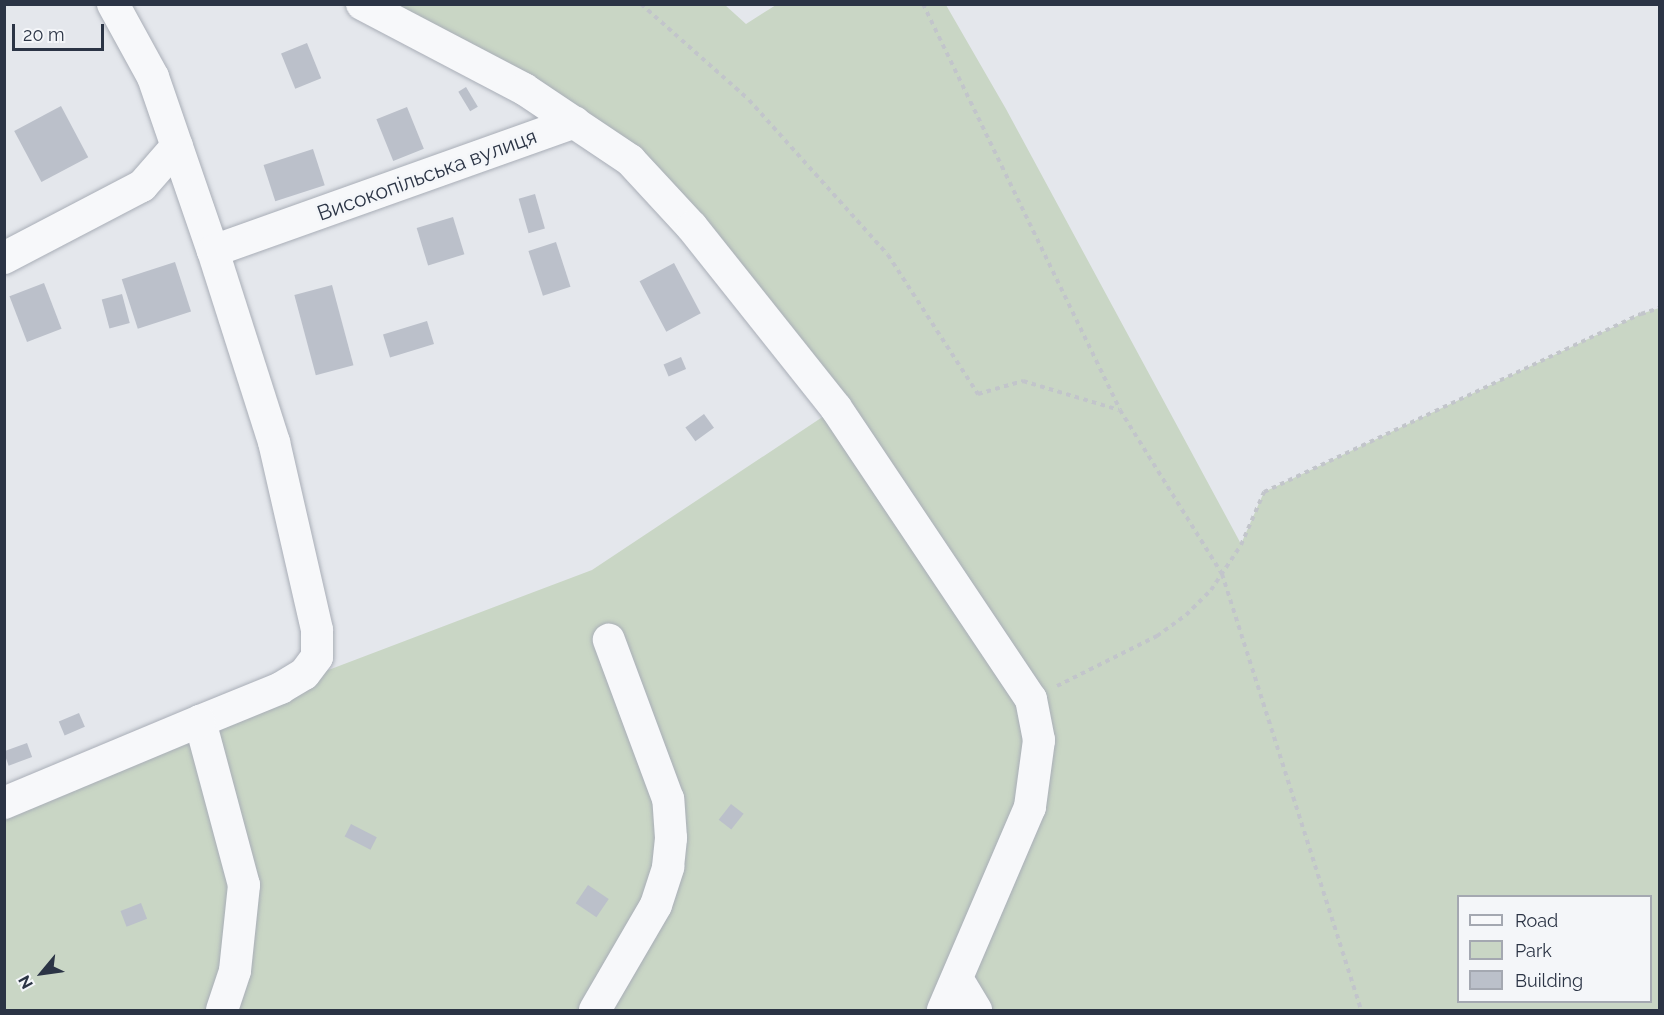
<!DOCTYPE html>
<meta charset="utf-8">
<style>
body{margin:0}
#map{position:relative;width:1664px;height:1015px;overflow:hidden;background:#e4e7ec;font-family:Raleway,sans-serif}
div>[style]{position:absolute}
[style*='--x']{left:calc(var(--x)*1px);top:calc(var(--y)*1px);width:calc(var(--w)*1px);rotate:calc(var(--a)*1deg)}
.green>*{inset:0;background:#c9d6c5}
.building>*{inset:0;background:#bbc0ca;transform-origin:0 0}
.path>*{height:4px;margin-top:-2px;transform-origin:0;background:repeating-linear-gradient(90deg,#c2c5cb 0 4.5px,transparent 0 9px)}
.roads{filter:drop-shadow(0 0 2px #a9aeb7) drop-shadow(0 0 2px #a9aeb7)}
.minor>*{height:32px;margin:-16px;padding:0 16px;transform-origin:16px;border-radius:16px;background:#f7f8fa}
span{translate:-50% -50%;white-space:nowrap;text-align:center;line-height:1.15;-webkit-text-stroke:5px #f4f6f9;paint-order:stroke}
.street-label{font-size:21px;color:#2b3445}
.frame{position:absolute;inset:0;border:6px solid #2b3445;pointer-events:none}
.legend{position:absolute;left:1457px;top:895px;width:195px;height:108px;box-sizing:border-box;background:#f4f6f9;border:2px solid #a4a8b1;margin:0;padding:8px 10px;list-style:none;font-size:18px;color:#2b3445}
.legend li{display:flex;align-items:center;gap:12px;height:30px}
.legend b{width:30px;border:2px solid #a4a8b1}
.north{position:absolute;left:12px;top:943px;width:60px;height:60px;-webkit-text-stroke:4px #f4f6f9;paint-order:stroke;rotate:241deg;font-size:16px;font-weight:700;line-height:24px;text-align:center;color:#2b3445}
.north::after{content:'';display:block;margin:auto;width:21px;height:27px;background:#2b3445;clip-path:polygon(50% 0,100% 100%,50% 72%,0 100%)}
.scale{position:absolute;left:12px;top:24px;width:92px;height:27px;box-sizing:border-box;border:3px solid #2b3445;border-top:0;padding-left:8px;font-size:18px;line-height:21px;white-space:nowrap;color:#2b3445;-webkit-text-stroke:4px #f4f6f9;paint-order:stroke}
</style>
<div id="map">
<div class="green">
<div style="clip-path:polygon(evenodd,362px 5px,725px 5px,746px 24px,776px 5px,946px 5px,1006px 109px,1241px 544px,1264px 492px,1641px 314px,1659px 308px,1659px 1010px,5px 1010px,5px 803px,281px 688px,592px 570px,836px 408px,630px 160px,362px 5px,1458px 896px,1650px 896px,1650px 1002px,1458px 1002px,1458px 896px)"></div>
</div>
<div class="building">
<div style="left:307px;top:43px;width:38px;height:28px;rotate:68deg"></div>
<div style="left:466px;top:87px;width:23px;height:9px;rotate:59deg"></div>
<div style="left:61px;top:106px;width:58px;height:53px;rotate:62deg"></div>
<div style="left:407px;top:107px;width:45px;height:33px;rotate:68deg"></div>
<div style="left:313px;top:149px;width:38px;height:52px;rotate:72deg"></div>
<div style="left:535px;top:194px;width:36px;height:17px;rotate:74deg"></div>
<div style="left:453px;top:217px;width:39px;height:38px;rotate:73deg"></div>
<div style="left:556px;top:242px;width:47px;height:29px;rotate:72deg"></div>
<div style="left:175px;top:262px;width:52px;height:56px;rotate:72deg"></div>
<div style="left:674px;top:263px;width:57px;height:39px;rotate:62deg"></div>
<div style="left:44px;top:283px;width:49px;height:37px;rotate:69deg"></div>
<div style="left:332px;top:285px;width:83px;height:39px;rotate:75deg"></div>
<div style="left:122px;top:294px;width:30px;height:21px;rotate:75deg"></div>
<div style="left:427px;top:321px;width:24px;height:46px;rotate:73deg"></div>
<div style="left:681px;top:357px;width:13px;height:19px;rotate:67deg"></div>
<div style="left:704px;top:414px;width:17px;height:23px;rotate:54deg"></div>
<div style="left:79px;top:713px;width:15px;height:22px;rotate:67deg"></div>
<div style="left:27px;top:743px;width:15px;height:25px;rotate:70deg"></div>
<div style="left:731px;top:804px;width:16px;height:20px;rotate:38deg"></div>
<div style="left:351px;top:824px;width:29px;height:14px;rotate:27deg"></div>
<div style="left:588px;top:885px;width:25px;height:22px;rotate:34deg"></div>
<div style="left:141px;top:903px;width:17px;height:22px;rotate:69deg"></div>
</div>
<div class="path">
<div style="--x:641;--y:4;--w:144;--a:41.6"></div>
<div style="--x:749;--y:100;--w:208;--a:48.1"></div>
<div style="--x:888;--y:255;--w:166;--a:57.1"></div>
<div style="--x:978;--y:394;--w:47;--a:-16.1"></div>
<div style="--x:1023;--y:381;--w:100;--a:16.8"></div>
<div style="--x:923;--y:4;--w:451;--a:64.1"></div>
<div style="--x:1120;--y:410;--w:193;--a:58.1"></div>
<div style="--x:1222;--y:574;--w:458;--a:72.3"></div>
<div style="--x:1057;--y:686;--w:112;--a:-26.6"></div>
<div style="--x:1157;--y:636;--w:36;--a:-36"></div>
<div style="--x:1186;--y:615;--w:35;--a:-45"></div>
<div style="--x:1211;--y:590;--w:54;--a:-56.3"></div>
<div style="--x:1241;--y:545;--w:58;--a:-66.5"></div>
<div style="--x:1264;--y:492;--w:417;--a:-25.3"></div>
<div style="--x:1641;--y:314;--w:20;--a:-18"></div>
</div>
<div class="roads">
<div class="minor">
<div style="--x:113;--y:4;--w:83;--a:61.3"></div>
<div style="--x:153;--y:77;--w:184;--a:71"></div>
<div style="--x:213;--y:251;--w:201;--a:72.3"></div>
<div style="--x:274;--y:442;--w:193;--a:77.1"></div>
<div style="--x:317;--y:630;--w:27;--a:90"></div>
<div style="--x:317;--y:657;--w:21;--a:127"></div>
<div style="--x:304;--y:674;--w:27;--a:149"></div>
<div style="--x:281;--y:688;--w:87;--a:157.8"></div>
<div style="--x:200;--y:721;--w:170;--a:75"></div>
<div style="--x:244;--y:885;--w:86;--a:96"></div>
<div style="--x:235;--y:971;--w:41;--a:108.4"></div>
<div style="--x:362;--y:4;--w:183;--a:27.7"></div>
<div style="--x:524;--y:89;--w:128;--a:33.8"></div>
<div style="--x:630;--y:160;--w:91;--a:47.2"></div>
<div style="--x:692;--y:227;--w:231;--a:51.5"></div>
<div style="--x:836;--y:408;--w:350;--a:56.2"></div>
<div style="--x:1031;--y:699;--w:42;--a:79"></div>
<div style="--x:1039;--y:740;--w:68;--a:97.7"></div>
<div style="--x:1030;--y:807;--w:221;--a:113.2"></div>
<div style="--x:213;--y:251;--w:384;--a:-19.6"></div>
<div style="--x:4;--y:258;--w:156;--a:-27.6"></div>
<div style="--x:142;--y:186;--w:53;--a:-48.8"></div>
<div style="--x:4;--y:803;--w:212;--a:-22.7"></div>
<div style="--x:958;--y:980;--w:35;--a:59"></div>
<div style="--x:595;--y:1010;--w:121;--a:-59.8"></div>
<div style="--x:656;--y:905;--w:40;--a:-72"></div>
<div style="--x:668;--y:867;--w:29;--a:-84"></div>
<div style="--x:671;--y:838;--w:39;--a:-94"></div>
<div style="--x:668;--y:799;--w:170;--a:-110.4"></div>
</div>
</div>
<div class="street-label">
<span style="left:427px;top:175px;rotate:-20deg">Високопільська вулиця</span>
</div>
<div class="frame"></div>
<ul class="legend">
<li><b style="height:8px;background:#f7f8fa"></b>Road</li>
<li><b style="height:16px;background:#c9d6c5"></b>Park</li>
<li><b style="height:16px;background:#bbc0ca"></b>Building</li>
</ul>
<div class="north">N</div>
<div class="scale">20 m</div>
</div>
